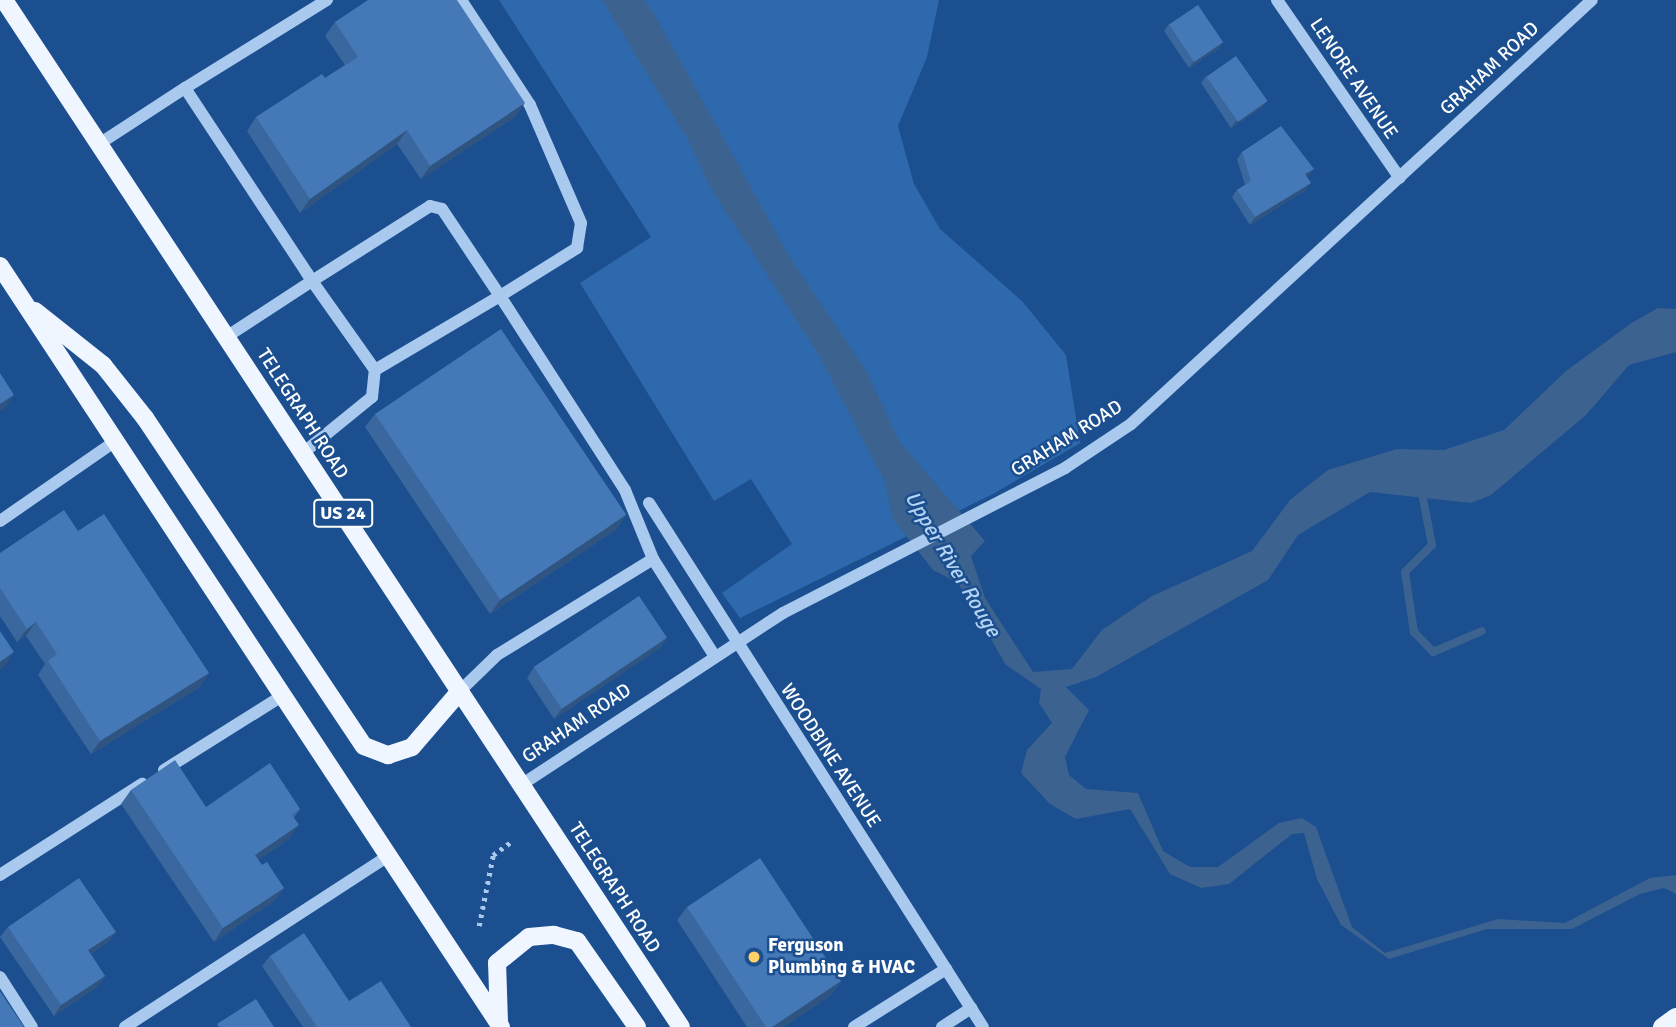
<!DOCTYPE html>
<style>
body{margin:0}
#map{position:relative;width:1676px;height:1027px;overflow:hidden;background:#1b4f8f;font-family:Signika,sans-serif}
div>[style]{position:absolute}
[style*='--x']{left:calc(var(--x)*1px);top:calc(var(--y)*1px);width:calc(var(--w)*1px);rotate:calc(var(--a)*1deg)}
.green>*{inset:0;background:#2e69ad}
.water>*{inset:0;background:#3c6290}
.stream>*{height:8px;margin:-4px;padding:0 4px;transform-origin:4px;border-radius:4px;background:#3c6290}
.path>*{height:4.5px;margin-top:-2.25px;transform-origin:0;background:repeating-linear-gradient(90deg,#a9c9ee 0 3.5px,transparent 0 8.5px)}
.minor>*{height:12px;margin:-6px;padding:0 6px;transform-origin:6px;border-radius:6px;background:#a9c9ee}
.major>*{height:18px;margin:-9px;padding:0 9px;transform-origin:9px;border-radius:9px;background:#f0f6ff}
.wall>*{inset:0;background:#3a679d}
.shaded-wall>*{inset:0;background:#305480}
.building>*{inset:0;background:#4478b7;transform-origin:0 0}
.dots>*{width:19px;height:19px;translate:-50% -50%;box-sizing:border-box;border:4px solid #1b4f8f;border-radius:50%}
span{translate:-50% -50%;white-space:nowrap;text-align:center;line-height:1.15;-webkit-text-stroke:5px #1b4f8f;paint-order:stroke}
.shield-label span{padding:2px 5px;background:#1b4f8f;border:2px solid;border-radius:5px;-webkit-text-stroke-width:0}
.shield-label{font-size:18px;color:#fff;font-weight:700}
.street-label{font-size:19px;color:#fff}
.poi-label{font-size:19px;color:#fff;font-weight:700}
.left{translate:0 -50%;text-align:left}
.water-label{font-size:21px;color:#b5d3f5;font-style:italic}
</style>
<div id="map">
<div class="green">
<div style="clip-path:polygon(499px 0,939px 0,927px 57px,898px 126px,914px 184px,940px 229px,1022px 301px,1066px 355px,1080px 443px,993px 494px,740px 618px,722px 593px,792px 544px,751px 479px,714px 501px,580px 283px,651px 237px)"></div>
</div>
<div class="water">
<div style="clip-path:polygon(602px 0,644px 0,652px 10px,789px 256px,867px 372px,899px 441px,985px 541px,971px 556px,985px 598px,1033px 672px,1072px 669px,1102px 630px,1152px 596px,1252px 551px,1290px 500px,1328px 470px,1397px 449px,1444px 450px,1504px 430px,1566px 371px,1633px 322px,1658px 308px,1676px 309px,1676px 352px,1629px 365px,1586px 415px,1491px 495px,1471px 503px,1370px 492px,1298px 535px,1268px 580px,1096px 677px,1066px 687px,1089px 710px,1065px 757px,1069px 775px,1086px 789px,1138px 793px,1163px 851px,1190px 867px,1218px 867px,1279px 823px,1302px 818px,1316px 827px,1352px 927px,1385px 953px,1498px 919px,1565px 923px,1650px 878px,1676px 875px,1676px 894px,1664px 888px,1640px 894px,1572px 929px,1487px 929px,1389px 959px,1341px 925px,1317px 879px,1304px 833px,1292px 834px,1229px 884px,1201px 888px,1170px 874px,1130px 809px,1076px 819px,1050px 804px,1021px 773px,1027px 750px,1052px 723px,1039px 703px,1041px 689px,1006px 665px,958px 583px,933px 570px,893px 519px,884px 480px,816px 350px,711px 189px,688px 140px)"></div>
</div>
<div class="stream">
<div style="--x:1421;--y:488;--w:58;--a:79.1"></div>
<div style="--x:1432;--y:545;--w:38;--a:135"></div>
<div style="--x:1405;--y:572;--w:61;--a:81.5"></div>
<div style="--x:1414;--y:632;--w:28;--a:46"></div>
<div style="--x:1433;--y:652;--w:53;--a:-23.2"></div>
</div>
<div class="path">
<div style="--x:479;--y:926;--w:72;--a:-78.8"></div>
<div style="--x:493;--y:855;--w:22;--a:-36"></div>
</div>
<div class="minor">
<div style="--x:1277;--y:0;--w:216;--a:55.4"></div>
<div style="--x:185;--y:88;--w:167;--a:-31.8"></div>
<div style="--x:99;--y:144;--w:103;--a:-33.1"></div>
<div style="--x:185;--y:88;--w:222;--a:56.6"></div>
<div style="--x:307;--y:273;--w:9;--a:58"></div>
<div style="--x:312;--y:281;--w:103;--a:146.9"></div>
<div style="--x:375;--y:370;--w:109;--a:-125.3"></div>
<div style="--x:312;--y:281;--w:140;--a:-32.4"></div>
<div style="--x:430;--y:206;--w:12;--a:14"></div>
<div style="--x:442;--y:209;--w:105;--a:56.3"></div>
<div style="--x:500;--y:296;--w:91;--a:-31.9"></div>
<div style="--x:577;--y:248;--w:25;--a:-81"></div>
<div style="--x:581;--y:223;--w:129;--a:-113.4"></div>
<div style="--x:530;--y:105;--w:126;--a:-123.3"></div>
<div style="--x:303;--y:453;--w:89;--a:-39.1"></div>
<div style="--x:372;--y:397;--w:27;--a:-84"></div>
<div style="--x:375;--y:370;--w:145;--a:-30.6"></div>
<div style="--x:500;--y:296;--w:231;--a:57.2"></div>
<div style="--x:625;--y:490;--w:74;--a:67.9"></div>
<div style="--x:653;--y:559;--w:114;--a:57.6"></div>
<div style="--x:649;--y:503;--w:621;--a:57.49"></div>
<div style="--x:0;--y:521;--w:139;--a:-34.7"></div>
<div style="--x:460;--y:691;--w:52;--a:-44.2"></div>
<div style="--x:497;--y:655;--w:183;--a:-31.6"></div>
<div style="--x:164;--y:770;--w:139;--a:-32.1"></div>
<div style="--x:521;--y:785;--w:313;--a:-33.3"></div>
<div style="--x:783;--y:613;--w:317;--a:-27.2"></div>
<div style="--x:1065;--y:468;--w:79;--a:-33.7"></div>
<div style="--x:1131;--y:424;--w:626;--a:-42.61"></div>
<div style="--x:0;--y:875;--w:169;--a:-32.7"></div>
<div style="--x:0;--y:977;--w:59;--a:57.4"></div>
<div style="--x:125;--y:1027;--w:312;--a:-33"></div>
<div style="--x:854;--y:1027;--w:109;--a:-32.2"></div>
<div style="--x:942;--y:1027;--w:35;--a:-33"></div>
</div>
<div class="major">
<div style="--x:4;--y:0;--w:1230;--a:56.61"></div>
<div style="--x:0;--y:266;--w:911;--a:56.64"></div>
<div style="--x:35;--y:311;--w:87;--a:38.5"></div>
<div style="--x:103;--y:365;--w:68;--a:51.6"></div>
<div style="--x:145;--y:418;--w:394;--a:56.3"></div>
<div style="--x:364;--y:746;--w:26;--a:21"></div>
<div style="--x:388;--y:755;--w:25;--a:-18"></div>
<div style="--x:412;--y:747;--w:74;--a:-49.4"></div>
<div style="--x:499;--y:1022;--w:59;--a:-91.9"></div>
<div style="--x:497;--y:963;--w:41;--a:-39.1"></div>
<div style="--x:529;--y:937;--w:25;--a:-5"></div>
<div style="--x:554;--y:935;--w:24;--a:15"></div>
<div style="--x:577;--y:941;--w:105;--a:55.1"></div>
<div style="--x:1662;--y:1027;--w:17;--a:-36"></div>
</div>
<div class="wall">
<div style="clip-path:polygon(335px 22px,515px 117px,421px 179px,397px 144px,300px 213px,247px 131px,256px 117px,325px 78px,345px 65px,325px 36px)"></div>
<div style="clip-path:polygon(1169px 24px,1223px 42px,1218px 49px,1189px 68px,1164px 31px)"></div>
<div style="clip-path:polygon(1206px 76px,1267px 101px,1261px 108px,1231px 128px,1201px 83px)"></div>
<div style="clip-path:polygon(1242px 152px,1314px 169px,1307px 177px,1306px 190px,1250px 225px,1232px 197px,1237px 190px,1245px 185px,1237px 159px)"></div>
<div style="clip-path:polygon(375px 414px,617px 529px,490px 614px,365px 427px)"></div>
<div style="clip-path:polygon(78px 531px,209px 673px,200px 687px,91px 754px,38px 675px,45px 664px,26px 636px,17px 642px,0 616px,0 553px)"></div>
<div style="clip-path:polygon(667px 638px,660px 648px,554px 719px,527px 678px,534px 667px)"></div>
<div style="clip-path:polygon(131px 790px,206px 807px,300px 809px,294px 818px,289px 839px,258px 860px,262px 865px,284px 888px,274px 901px,214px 942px,121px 804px)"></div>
<div style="clip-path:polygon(687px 907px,841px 981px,831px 995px,783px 1027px,747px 1027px,677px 920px)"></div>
<div style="clip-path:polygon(8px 927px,116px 932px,108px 942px,91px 954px,105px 976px,98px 986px,54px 1016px,0 937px)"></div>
<div style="clip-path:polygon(270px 956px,349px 1001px,411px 1027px,303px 1027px,262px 966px)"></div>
</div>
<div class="shaded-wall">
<div style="clip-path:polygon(1223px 42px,1218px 49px,1189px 68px,1194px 61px)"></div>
<div style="clip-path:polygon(1267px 101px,1261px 108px,1231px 128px,1236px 121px)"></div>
<div style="clip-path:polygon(525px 103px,515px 117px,421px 179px,430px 166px)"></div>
<div style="clip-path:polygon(407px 130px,397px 144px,300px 213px,310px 199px)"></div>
<div style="clip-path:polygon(1314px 169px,1309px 176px,1300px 182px,1305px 174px)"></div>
<div style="clip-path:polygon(1311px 183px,1306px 190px,1250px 225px,1255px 217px)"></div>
<div style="clip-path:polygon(14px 395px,4px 409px,0 411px,0 404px)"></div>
<div style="clip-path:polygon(626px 515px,617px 529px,490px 614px,500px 600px)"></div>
<div style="clip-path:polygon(36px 622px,26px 636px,17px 642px,27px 629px)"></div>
<div style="clip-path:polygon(667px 638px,660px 648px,554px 719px,562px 709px)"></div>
<div style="clip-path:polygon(14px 652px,5px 666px,0 669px,0 662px)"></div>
<div style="clip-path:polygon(209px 673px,200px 687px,91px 754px,100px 741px)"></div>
<div style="clip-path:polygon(299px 825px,289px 839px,246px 868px,255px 855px)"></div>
<div style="clip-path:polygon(284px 888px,274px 901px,214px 942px,223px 928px)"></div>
<div style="clip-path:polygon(116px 932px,108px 942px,81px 961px,88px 950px)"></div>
<div style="clip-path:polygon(105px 976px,98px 986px,54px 1016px,61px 1005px)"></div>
<div style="clip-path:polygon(841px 981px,831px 995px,783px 1027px,772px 1027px)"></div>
</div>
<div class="building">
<div style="clip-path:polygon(368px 0,457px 0,525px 103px,430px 166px,407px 130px,310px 199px,256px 117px,322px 74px,325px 78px,358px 57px,335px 22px)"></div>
<div style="left:1198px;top:5px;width:45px;height:35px;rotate:56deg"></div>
<div style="left:1236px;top:56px;width:55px;height:36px;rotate:55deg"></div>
<div style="clip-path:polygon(1281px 126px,1314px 169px,1305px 174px,1311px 183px,1255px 217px,1237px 190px,1251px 181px,1242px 152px)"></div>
<div style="left:501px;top:329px;width:224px;height:152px;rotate:56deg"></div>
<div style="clip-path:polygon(0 373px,14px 395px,0 404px)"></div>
<div style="clip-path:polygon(64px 510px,78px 531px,104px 514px,209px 673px,100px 741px,48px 661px,57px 654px,36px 622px,27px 629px,0 588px,0 553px)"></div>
<div style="left:639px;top:596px;width:50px;height:127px;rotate:56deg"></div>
<div style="clip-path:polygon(0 631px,14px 652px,0 662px)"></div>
<div style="clip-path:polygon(175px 760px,206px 807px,270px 763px,300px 809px,292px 815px,299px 825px,255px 855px,262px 865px,267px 862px,284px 888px,223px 928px,131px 790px)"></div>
<div style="clip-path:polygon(760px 858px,841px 981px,772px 1027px,766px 1027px,687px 907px)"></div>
<div style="clip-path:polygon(79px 878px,116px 932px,88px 950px,105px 976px,61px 1005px,8px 927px)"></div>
<div style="clip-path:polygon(304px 933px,349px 1001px,381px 981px,411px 1027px,317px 1027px,270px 956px)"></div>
<div style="clip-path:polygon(0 991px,24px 1027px,0 1027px)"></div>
<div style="clip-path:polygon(256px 999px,274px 1027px,219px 1027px,217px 1024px)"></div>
</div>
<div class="dots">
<div style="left:754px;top:957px;background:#ffd166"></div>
</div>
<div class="shield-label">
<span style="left:343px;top:513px">US 24</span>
</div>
<div class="street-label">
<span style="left:1490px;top:69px;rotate:-43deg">GRAHAM ROAD</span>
<span style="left:1353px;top:79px;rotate:56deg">LENORE AVENUE</span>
<span style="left:302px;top:414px;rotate:57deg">TELEGRAPH ROAD</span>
<span style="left:1067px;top:439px;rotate:-32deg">GRAHAM ROAD</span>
<span style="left:577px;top:724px;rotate:-34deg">GRAHAM ROAD</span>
<span style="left:830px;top:756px;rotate:57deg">WOODBINE AVENUE</span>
<span style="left:614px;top:888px;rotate:57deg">TELEGRAPH ROAD</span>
</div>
<div class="poi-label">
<span class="left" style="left:768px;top:957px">Ferguson<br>Plumbing &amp; HVAC</span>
</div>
<div class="water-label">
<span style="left:953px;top:564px;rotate:59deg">Upper River Rouge</span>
</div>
</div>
